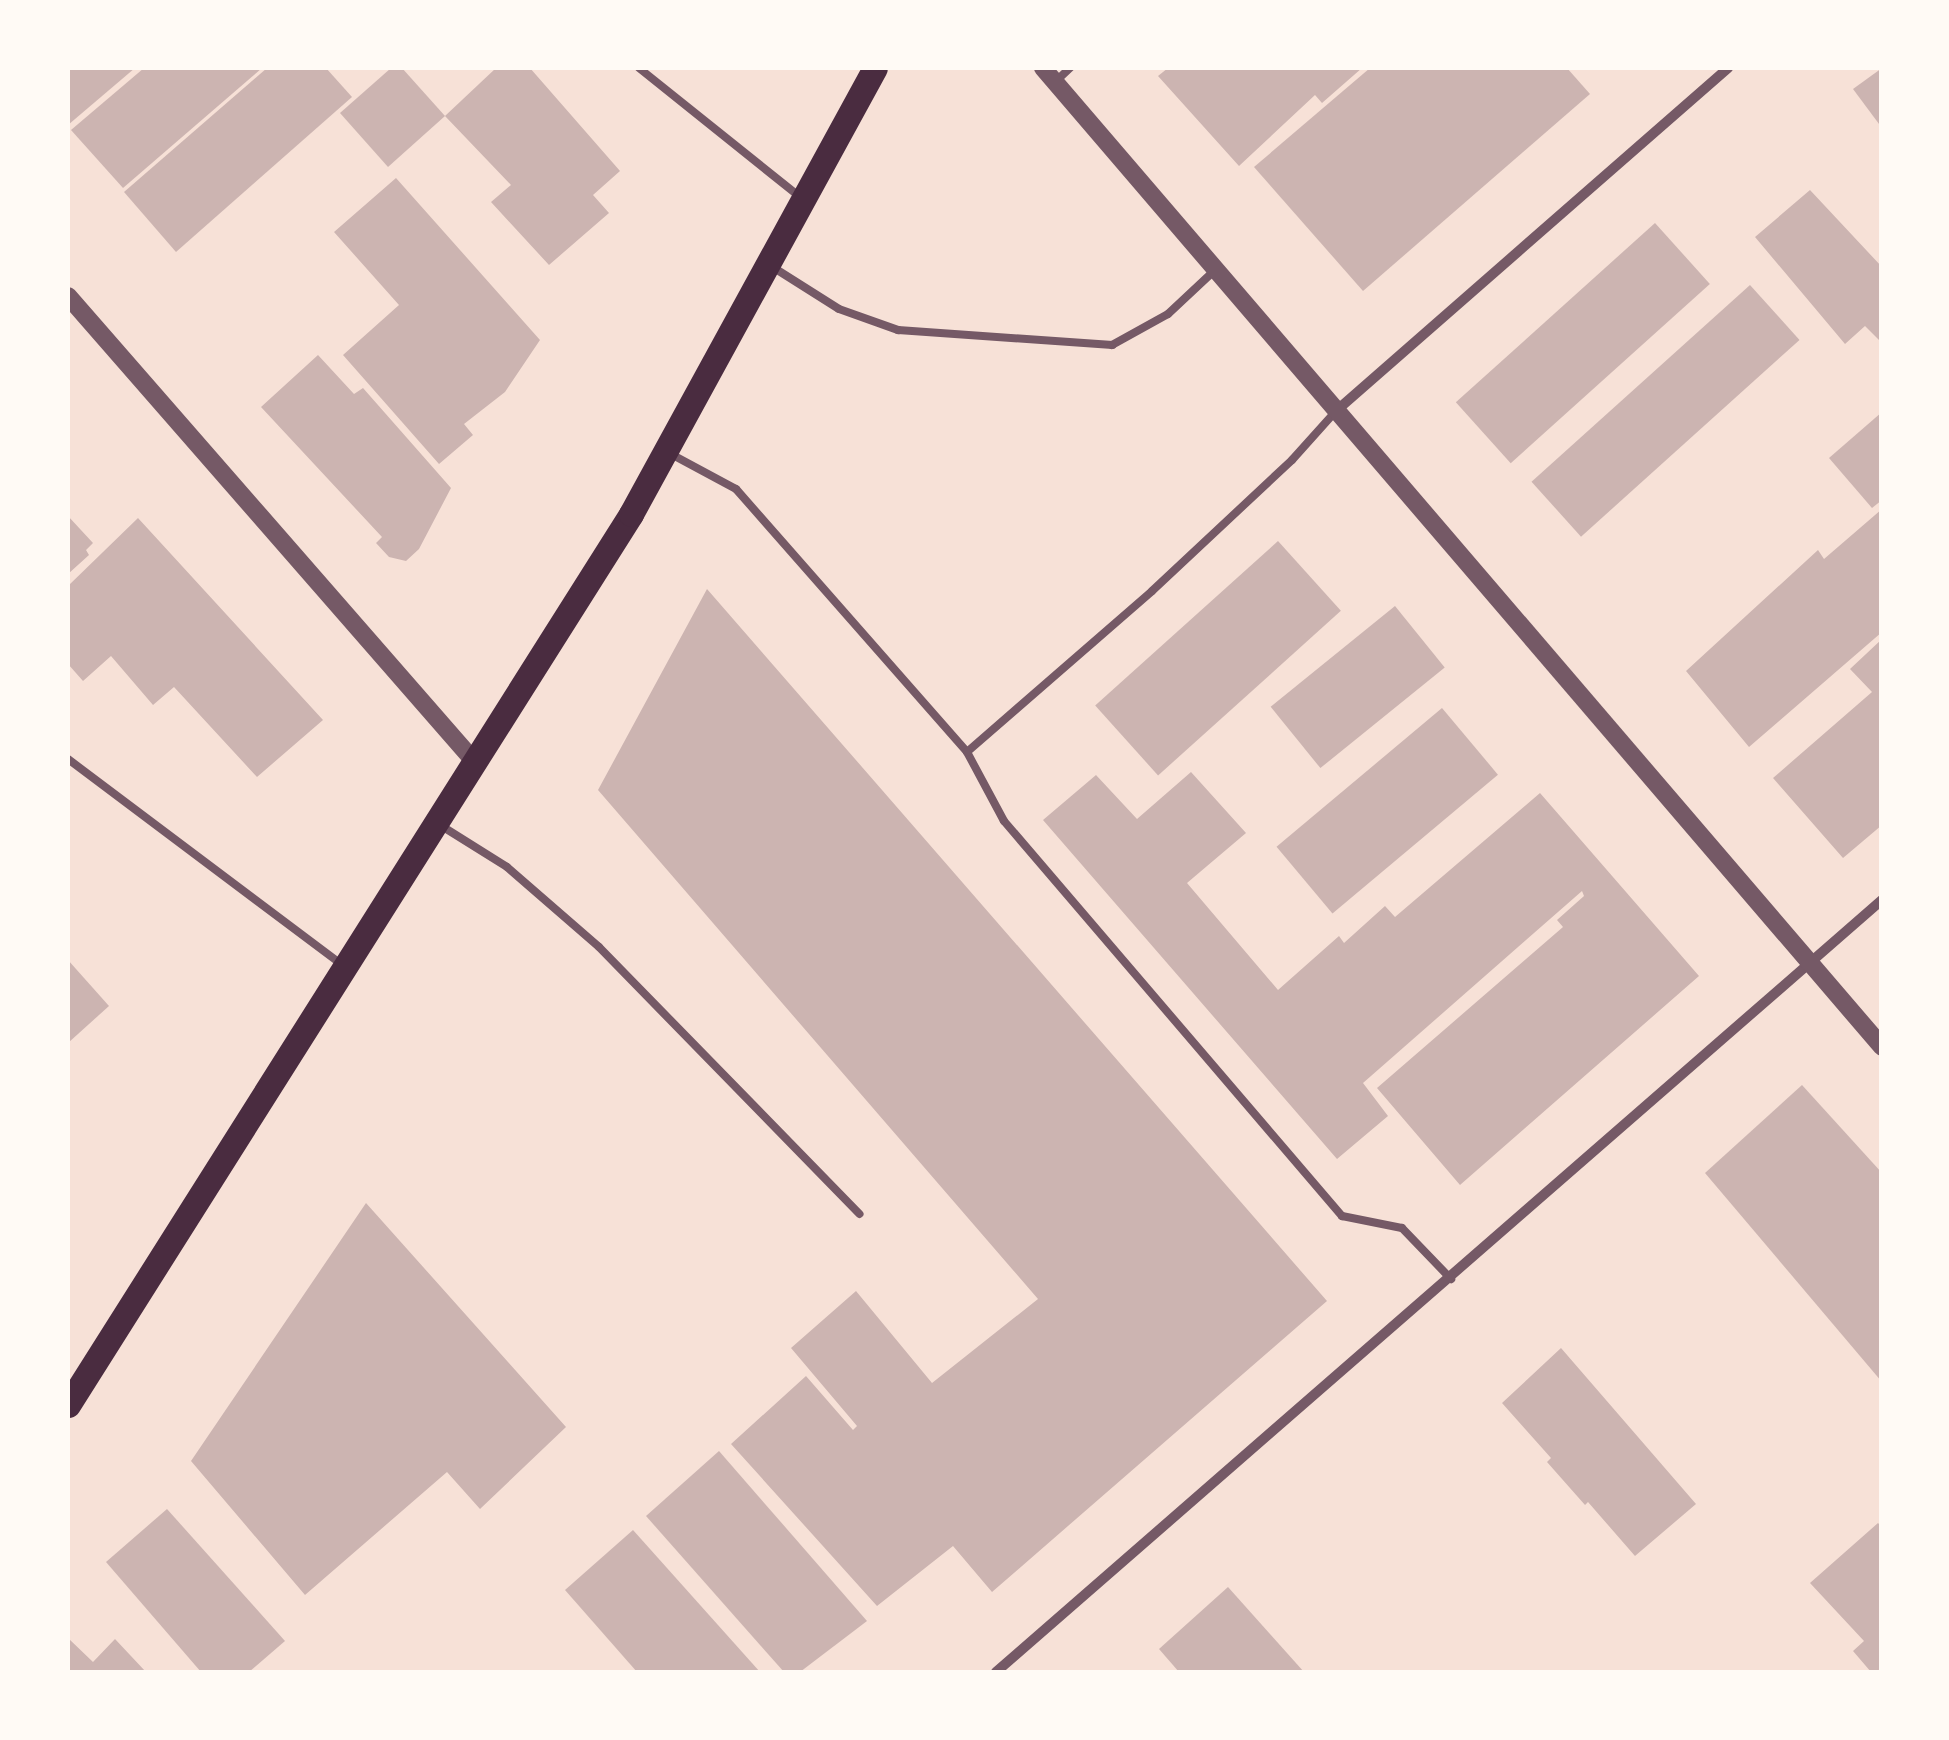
<!DOCTYPE html>
<style>
body{margin:0}
#map{position:relative;width:1949px;height:1740px;overflow:hidden;background:#f7e1d7;font-family:"Fira Sans Condensed",sans-serif}
div>[style]{position:absolute}
[style*='--x']{left:calc(var(--x)*1px);top:calc(var(--y)*1px);width:calc(var(--w)*1px);rotate:calc(var(--a)*1deg)}
.building>*{inset:0;background:#ccb4b1;transform-origin:0 0}
.service>*{height:8px;margin:-4px;padding:0 4px;transform-origin:4px;border-radius:4px;background:#755966}
.minor>*{height:10px;margin:-5px;padding:0 5px;transform-origin:5px;border-radius:5px;background:#755966}
.tertiary>*{height:18px;margin:-9px;padding:0 9px;transform-origin:9px;border-radius:9px;background:#755966}
.primary>*{height:25px;margin:-12.5px;padding:0 12.5px;transform-origin:12.5px;border-radius:12.5px;background:#4a2c40}
span{translate:-50% -50%;white-space:nowrap;text-align:center;line-height:1.15;-webkit-text-stroke:9px #fffaf5;paint-order:stroke}
.frame{position:absolute;inset:0;border:70px solid #fffaf5;pointer-events:none}
</style>
<div id="map">
<div class="building">
<div style="clip-path:polygon(68px 68px,135px 68px,68px 125px)"></div>
<div style="clip-path:polygon(144px 68px,262px 68px,123px 188px,71px 130px)"></div>
<div style="clip-path:polygon(267px 68px,326px 68px,352px 97px,176px 252px,124px 192px)"></div>
<div style="clip-path:polygon(391px 68px,402px 68px,445px 116px,388px 167px,340px 113px)"></div>
<div style="clip-path:polygon(496px 68px,530px 68px,620px 171px,593px 195px,609px 213px,549px 265px,491px 202px,511px 185px,445px 116px)"></div>
<div style="clip-path:polygon(1168px 68px,1362px 68px,1322px 103px,1315px 95px,1239px 166px,1158px 76px)"></div>
<div style="clip-path:polygon(1370px 68px,1567px 68px,1590px 94px,1363px 291px,1254px 167px)"></div>
<div style="clip-path:polygon(1882px 68px,1882px 128px,1853px 89px)"></div>
<div style="clip-path:polygon(396px 178px,540px 340px,505px 392px,464px 424px,473px 435px,439px 464px,343px 355px,399px 305px,334px 232px)"></div>
<div style="clip-path:polygon(1810px 190px,1882px 267px,1882px 343px,1865px 326px,1845px 344px,1755px 237px)"></div>
<div style="left:1655px;top:223px;width:82px;height:268px;rotate:48deg"></div>
<div style="left:1750px;top:285px;width:74px;height:294px;rotate:48deg"></div>
<div style="clip-path:polygon(318px 355px,354px 394px,363px 388px,451px 488px,419px 549px,406px 561px,389px 557px,376px 543px,382px 537px,261px 407px)"></div>
<div style="clip-path:polygon(1882px 412px,1882px 500px,1872px 508px,1829px 458px)"></div>
<div style="clip-path:polygon(1882px 509px,1882px 632px,1749px 747px,1686px 671px,1818px 550px,1824px 559px)"></div>
<div style="clip-path:polygon(68px 516px,93px 543px,86px 550px,89px 555px,68px 574px)"></div>
<div style="clip-path:polygon(138px 518px,323px 720px,257px 777px,174px 687px,153px 705px,111px 656px,83px 681px,68px 664px,68px 586px)"></div>
<div style="left:1278px;top:541px;width:94px;height:246px;rotate:48deg"></div>
<div style="clip-path:polygon(707px 589px,1327px 1301px,992px 1592px,953px 1546px,877px 1606px,731px 1444px,806px 1376px,853px 1430px,857px 1426px,791px 1348px,856px 1291px,932px 1383px,1038px 1299px,598px 790px)"></div>
<div style="left:1395px;top:606px;width:79px;height:160px;rotate:51deg"></div>
<div style="clip-path:polygon(1882px 639px,1882px 825px,1843px 858px,1773px 778px,1872px 692px,1850px 669px)"></div>
<div style="left:1442px;top:708px;width:87px;height:216px;rotate:50deg"></div>
<div style="clip-path:polygon(1191px 772px,1246px 833px,1187px 883px,1278px 990px,1339px 936px,1344px 943px,1385px 906px,1395px 917px,1540px 793px,1699px 976px,1460px 1185px,1377px 1088px,1563px 927px,1557px 920px,1584px 896px,1582px 891px,1363px 1083px,1388px 1116px,1337px 1159px,1043px 820px,1096px 775px,1137px 819px)"></div>
<div style="clip-path:polygon(68px 960px,109px 1006px,68px 1043px)"></div>
<div style="clip-path:polygon(1802px 1085px,1882px 1173px,1882px 1382px,1705px 1173px)"></div>
<div style="clip-path:polygon(366px 1203px,566px 1427px,480px 1509px,447px 1472px,305px 1595px,191px 1461px)"></div>
<div style="clip-path:polygon(1561px 1348px,1696px 1504px,1635px 1556px,1588px 1502px,1585px 1505px,1547px 1462px,1551px 1458px,1502px 1403px)"></div>
<div style="clip-path:polygon(719px 1451px,867px 1621px,800px 1672px,784px 1672px,646px 1516px)"></div>
<div style="clip-path:polygon(167px 1509px,285px 1641px,249px 1672px,201px 1672px,106px 1562px)"></div>
<div style="clip-path:polygon(1878px 1523px,1882px 1527px,1882px 1669px,1871px 1672px,1853px 1651px,1864px 1641px,1810px 1583px)"></div>
<div style="clip-path:polygon(633px 1530px,760px 1672px,637px 1672px,565px 1590px)"></div>
<div style="clip-path:polygon(1228px 1587px,1304px 1672px,1179px 1672px,1159px 1649px)"></div>
<div style="clip-path:polygon(68px 1638px,93px 1662px,115px 1639px,146px 1672px,68px 1672px)"></div>
</div>
<div class="service">
<div style="--x:639;--y:68;--w:205;--a:38.7"></div>
<div style="--x:1055;--y:82;--w:21;--a:-43"></div>
<div style="--x:771;--y:266;--w:80;--a:32.3"></div>
<div style="--x:839;--y:309;--w:63;--a:19.6"></div>
<div style="--x:898;--y:330;--w:215;--a:4"></div>
<div style="--x:1112;--y:345;--w:64;--a:-29"></div>
<div style="--x:1168;--y:314;--w:64;--a:-43.1"></div>
<div style="--x:669;--y:453;--w:76;--a:28.2"></div>
<div style="--x:736;--y:489;--w:350;--a:48.7"></div>
<div style="--x:967;--y:752;--w:78;--a:61.8"></div>
<div style="--x:1004;--y:821;--w:520;--a:49.45"></div>
<div style="--x:1342;--y:1216;--w:61;--a:11.3"></div>
<div style="--x:1402;--y:1228;--w:71;--a:46.1"></div>
<div style="--x:967;--y:752;--w:245;--a:-41"></div>
<div style="--x:1152;--y:591;--w:192;--a:-43.1"></div>
<div style="--x:1292;--y:460;--w:66;--a:-48.1"></div>
<div style="--x:68;--y:759;--w:340;--a:36.9"></div>
<div style="--x:440;--y:825;--w:79;--a:32.1"></div>
<div style="--x:507;--y:867;--w:122;--a:41"></div>
<div style="--x:599;--y:947;--w:373;--a:45.7"></div>
</div>
<div class="minor">
<div style="--x:1336;--y:411;--w:521;--a:-41.19"></div>
<div style="--x:996;--y:1672;--w:1175;--a:-41.07"></div>
</div>
<div class="tertiary">
<div style="--x:1043;--y:68;--w:1289;--a:49.4"></div>
<div style="--x:68;--y:296;--w:617;--a:48.88"></div>
</div>
<div class="primary">
<div style="--x:68;--y:1405;--w:1054;--a:-57.71"></div>
<div style="--x:631;--y:514;--w:508;--a:-61.32"></div>
</div>
<div class="frame"></div>
</div>
